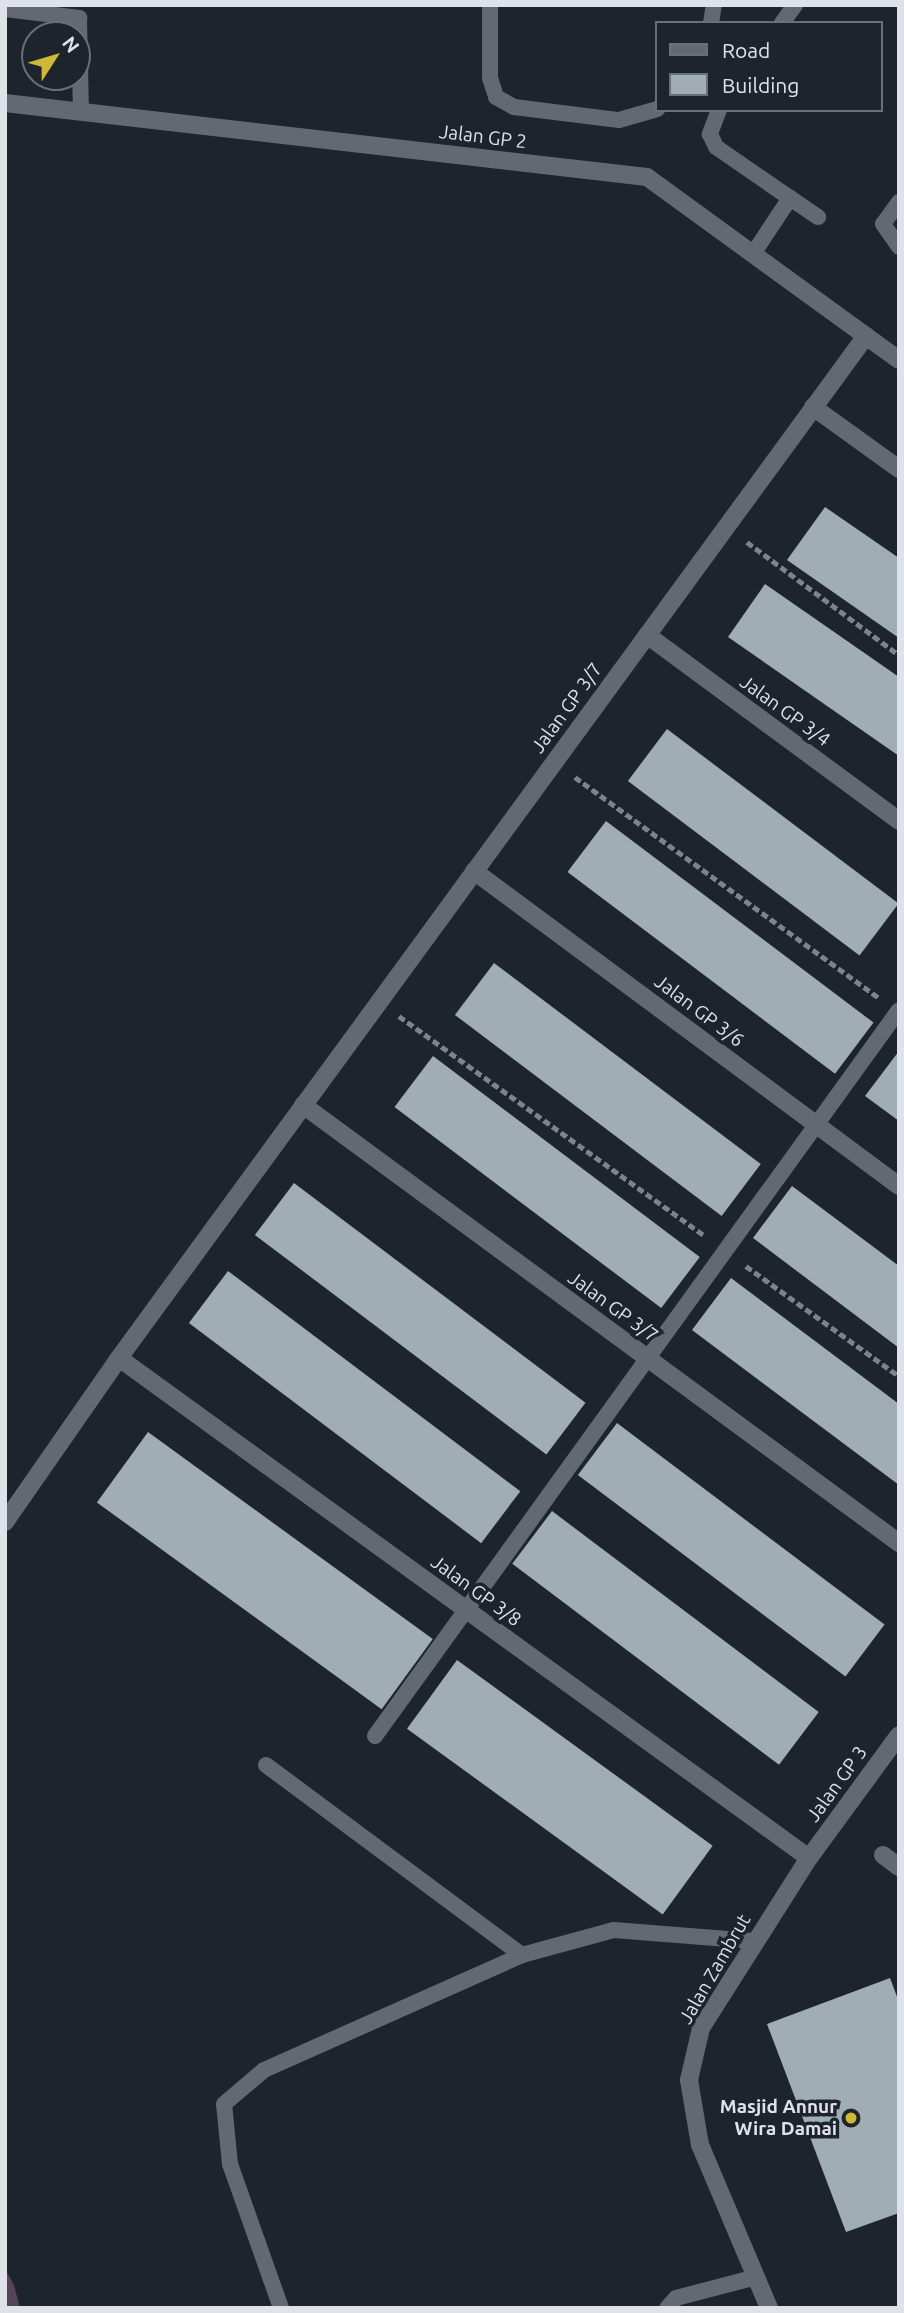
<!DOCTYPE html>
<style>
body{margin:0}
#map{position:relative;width:904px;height:2313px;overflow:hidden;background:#1e242c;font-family:Ubuntu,sans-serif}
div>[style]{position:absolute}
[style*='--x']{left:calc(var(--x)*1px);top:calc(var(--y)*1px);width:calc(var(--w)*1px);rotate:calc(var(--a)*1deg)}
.forest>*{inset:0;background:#554358}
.building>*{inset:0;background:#a0adb3;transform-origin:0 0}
.path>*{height:4.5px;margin-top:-2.25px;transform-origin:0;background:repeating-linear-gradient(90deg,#7e838a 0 7px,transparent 0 10.5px)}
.service>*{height:16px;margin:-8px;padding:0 8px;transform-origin:8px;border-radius:8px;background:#636973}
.minor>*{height:18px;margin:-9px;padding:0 9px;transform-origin:9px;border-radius:9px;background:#636973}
.tertiary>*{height:18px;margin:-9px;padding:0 9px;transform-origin:9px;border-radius:9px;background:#636973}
.dots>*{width:19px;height:19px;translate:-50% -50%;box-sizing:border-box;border:4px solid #1e242c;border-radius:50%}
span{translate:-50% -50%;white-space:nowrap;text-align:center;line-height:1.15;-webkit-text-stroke:7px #1e242c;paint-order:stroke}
.street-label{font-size:19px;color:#dfe3e9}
.poi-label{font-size:19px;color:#dfe3e9;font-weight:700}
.right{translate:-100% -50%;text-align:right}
.frame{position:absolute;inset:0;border:7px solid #dfe3e9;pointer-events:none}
.legend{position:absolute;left:655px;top:21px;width:228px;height:91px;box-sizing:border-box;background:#1e242c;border:2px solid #6b7078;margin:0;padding:9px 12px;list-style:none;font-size:21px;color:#dfe3e9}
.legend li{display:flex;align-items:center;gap:14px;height:35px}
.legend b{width:35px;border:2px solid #6b7078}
.north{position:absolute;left:21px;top:21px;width:70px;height:70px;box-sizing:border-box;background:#1e242c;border:2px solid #6b7078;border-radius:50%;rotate:53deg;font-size:19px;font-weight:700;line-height:28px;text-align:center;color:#dfe3e9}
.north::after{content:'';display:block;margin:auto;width:24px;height:32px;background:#ceb837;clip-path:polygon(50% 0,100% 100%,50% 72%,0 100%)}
</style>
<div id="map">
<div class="forest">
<div style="clip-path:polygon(5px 2269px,14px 2285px,20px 2308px,5px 2308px)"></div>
</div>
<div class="building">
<div style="clip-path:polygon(825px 507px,899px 558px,899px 638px,787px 560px)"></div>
<div style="clip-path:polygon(765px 584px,899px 677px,899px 756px,728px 637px)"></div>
<div style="left:667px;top:729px;width:290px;height:65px;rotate:37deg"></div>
<div style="left:606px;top:821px;width:335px;height:64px;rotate:37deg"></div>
<div style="left:494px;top:963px;width:334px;height:65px;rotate:37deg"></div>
<div style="clip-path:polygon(899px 1051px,899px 1121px,865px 1096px)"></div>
<div style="left:433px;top:1056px;width:334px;height:64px;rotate:37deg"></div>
<div style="left:294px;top:1183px;width:365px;height:65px;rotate:37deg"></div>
<div style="clip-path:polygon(792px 1186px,899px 1266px,899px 1348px,753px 1238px)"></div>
<div style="left:228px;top:1271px;width:366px;height:65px;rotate:37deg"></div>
<div style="clip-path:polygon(731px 1278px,899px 1404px,899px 1485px,692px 1330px)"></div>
<div style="left:617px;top:1423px;width:335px;height:65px;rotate:37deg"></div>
<div style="left:148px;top:1432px;width:352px;height:87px;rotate:36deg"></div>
<div style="left:552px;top:1511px;width:334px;height:66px;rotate:37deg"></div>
<div style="left:457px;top:1660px;width:316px;height:85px;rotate:36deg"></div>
<div style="clip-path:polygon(890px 1978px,899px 2002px,899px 2213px,846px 2232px,767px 2024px)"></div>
</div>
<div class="path">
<div style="--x:747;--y:542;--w:189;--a:36.6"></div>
<div style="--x:575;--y:777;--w:376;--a:36"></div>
<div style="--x:399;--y:1016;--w:377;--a:35.7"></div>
<div style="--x:746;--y:1266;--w:188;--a:35.7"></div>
</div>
<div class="service">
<div style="--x:490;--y:5;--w:73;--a:90"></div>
<div style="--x:490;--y:78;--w:20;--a:72"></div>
<div style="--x:496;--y:97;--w:21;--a:29"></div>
<div style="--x:514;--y:107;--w:106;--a:7.1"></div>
<div style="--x:619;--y:120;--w:40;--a:-16"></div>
<div style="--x:5;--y:9;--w:75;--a:6.9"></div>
<div style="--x:79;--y:18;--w:94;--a:88.8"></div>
<div style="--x:711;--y:23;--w:18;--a:-81"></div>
<div style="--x:782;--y:23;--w:22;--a:-54"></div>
<div style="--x:719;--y:110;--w:26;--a:111"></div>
<div style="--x:710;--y:134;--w:14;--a:65"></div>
<div style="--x:716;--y:147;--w:90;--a:34.6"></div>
<div style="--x:790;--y:198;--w:67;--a:123.5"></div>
<div style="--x:790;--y:198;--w:34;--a:34"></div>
<div style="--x:899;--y:202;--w:27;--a:126"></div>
<div style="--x:883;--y:224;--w:28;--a:55"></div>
<div style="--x:375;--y:1736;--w:895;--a:-54.18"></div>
<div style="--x:266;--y:1765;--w:319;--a:36.6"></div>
<div style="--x:281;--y:2308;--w:153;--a:-109.5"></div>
<div style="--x:230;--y:2164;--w:60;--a:-95.7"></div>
<div style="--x:224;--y:2104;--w:52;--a:-40.4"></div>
<div style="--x:264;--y:2070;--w:282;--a:-24"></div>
<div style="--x:522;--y:1955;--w:95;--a:-15.2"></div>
<div style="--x:614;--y:1930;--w:139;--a:4.5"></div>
<div style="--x:667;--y:2308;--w:13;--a:-48"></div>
<div style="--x:676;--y:2298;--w:80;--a:-14.6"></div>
</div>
<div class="minor">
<div style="--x:813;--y:407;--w:106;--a:35.8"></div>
<div style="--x:647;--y:635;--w:313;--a:36.4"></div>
<div style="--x:474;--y:871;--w:529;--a:36.54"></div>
<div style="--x:303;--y:1105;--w:740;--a:36.31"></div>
<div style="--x:119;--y:1358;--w:852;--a:35.93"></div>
<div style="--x:5;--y:1522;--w:200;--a:-55.2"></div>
<div style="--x:119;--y:1358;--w:1266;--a:-53.84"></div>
<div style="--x:883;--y:1855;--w:20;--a:37"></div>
<div style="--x:769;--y:2308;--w:177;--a:-112.9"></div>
<div style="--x:700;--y:2145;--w:66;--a:-99.6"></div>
<div style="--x:689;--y:2080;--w:53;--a:-77"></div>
<div style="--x:701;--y:2028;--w:201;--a:-57.6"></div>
<div style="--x:809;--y:1858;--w:152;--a:-53.8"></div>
</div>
<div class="tertiary">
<div style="--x:5;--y:103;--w:646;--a:6.58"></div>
<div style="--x:647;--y:177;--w:311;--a:36"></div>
</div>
<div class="dots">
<div style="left:851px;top:2118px;background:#ceb837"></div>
</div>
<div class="street-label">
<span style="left:483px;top:137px;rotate:7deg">Jalan GP 2</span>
<span style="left:567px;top:708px;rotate:-54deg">Jalan GP 3/7</span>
<span style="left:785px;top:711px;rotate:36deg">Jalan GP 3/4</span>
<span style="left:699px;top:1011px;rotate:37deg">Jalan GP 3/6</span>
<span style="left:613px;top:1307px;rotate:36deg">Jalan GP 3/7</span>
<span style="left:476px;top:1591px;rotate:36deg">Jalan GP 3/8</span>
<span style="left:837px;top:1784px;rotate:-54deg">Jalan GP 3</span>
<span style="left:715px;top:1969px;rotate:-60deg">Jalan Zambrut</span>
</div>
<div class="poi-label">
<span class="right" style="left:837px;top:2118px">Masjid Annur<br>Wira Damai</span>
</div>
<div class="frame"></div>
<ul class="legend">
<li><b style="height:9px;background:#636973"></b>Road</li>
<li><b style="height:19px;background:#a0adb3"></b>Building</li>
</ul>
<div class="north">N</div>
</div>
